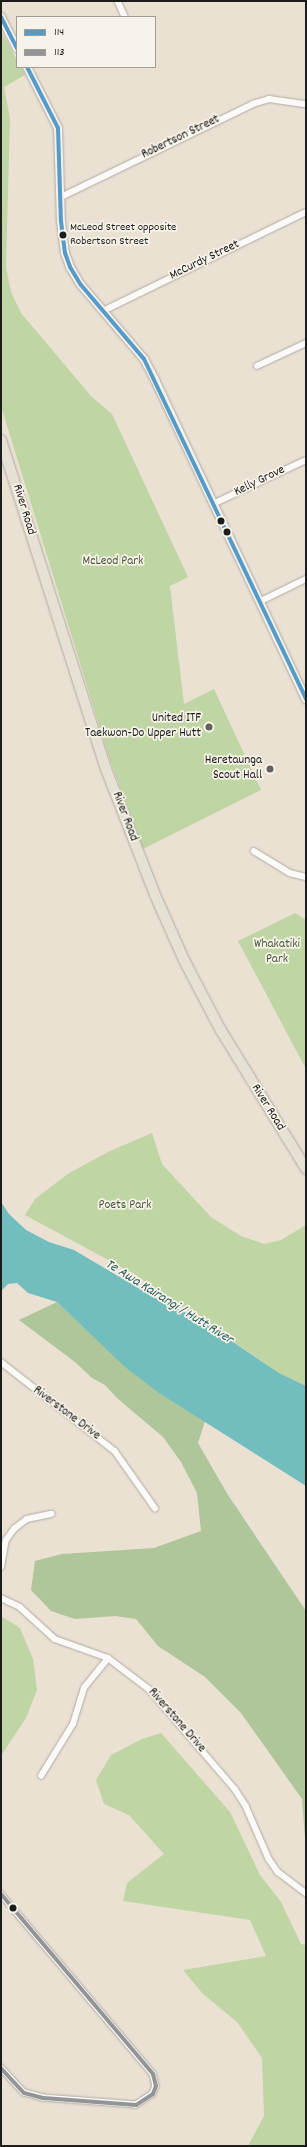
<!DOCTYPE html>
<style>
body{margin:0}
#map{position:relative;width:307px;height:2147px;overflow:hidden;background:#eae1d3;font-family:Dekko,sans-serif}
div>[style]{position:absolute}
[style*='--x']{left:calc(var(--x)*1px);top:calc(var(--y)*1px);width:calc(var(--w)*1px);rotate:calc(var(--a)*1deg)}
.green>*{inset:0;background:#bfd5a3}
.forest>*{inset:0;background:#aec69a}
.water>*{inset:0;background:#72bebe}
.roads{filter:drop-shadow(0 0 1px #b0aba2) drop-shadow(0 0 1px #b0aba2)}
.street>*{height:5.5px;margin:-2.75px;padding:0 2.75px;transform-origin:2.75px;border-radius:2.75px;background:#fcfaf8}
.secondary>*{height:8px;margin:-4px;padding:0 4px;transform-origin:4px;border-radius:4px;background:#f4f0ea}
.highway>*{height:10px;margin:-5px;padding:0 5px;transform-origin:5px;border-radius:5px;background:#e7e1d5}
.bus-1>*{height:4px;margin:-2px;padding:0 2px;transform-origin:2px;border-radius:2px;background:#559bca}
.bus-2>*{height:4px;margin:-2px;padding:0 2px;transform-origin:2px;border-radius:2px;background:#939497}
.dots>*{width:11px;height:11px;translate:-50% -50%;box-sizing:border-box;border:2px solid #f7f3e8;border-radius:50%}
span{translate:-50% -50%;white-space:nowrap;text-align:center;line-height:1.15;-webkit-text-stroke:3.5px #f7f3e8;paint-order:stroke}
.bus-label{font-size:12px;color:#1c1c1c}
.left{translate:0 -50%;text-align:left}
.street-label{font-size:13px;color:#1c1c1c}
.park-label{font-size:13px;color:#48593d}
.poi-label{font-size:13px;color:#1c1c1c}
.right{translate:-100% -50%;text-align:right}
.water-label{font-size:14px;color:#2b5e61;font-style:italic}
.frame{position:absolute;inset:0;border:2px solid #1c1c1c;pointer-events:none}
.legend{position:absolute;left:16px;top:16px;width:140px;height:52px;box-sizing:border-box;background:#f7f3e8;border:1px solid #9f9d96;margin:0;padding:5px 7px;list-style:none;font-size:12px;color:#1c1c1c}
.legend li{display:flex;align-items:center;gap:8px;height:20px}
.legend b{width:20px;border:1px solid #9f9d96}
</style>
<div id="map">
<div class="green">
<div style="clip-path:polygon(1px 31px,17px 60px,17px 67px,21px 67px,25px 75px,4px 87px,10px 118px,6px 267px,11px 292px,21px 313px,91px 396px,112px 414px,188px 577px,170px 586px,184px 704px,214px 689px,261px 790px,143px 849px,109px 757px,1px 406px)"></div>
<div style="clip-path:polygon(295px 913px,306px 920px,306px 1069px,238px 941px)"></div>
<div style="clip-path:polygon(152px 1133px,162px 1164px,211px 1217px,241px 1236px,264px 1244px,281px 1240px,306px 1225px,306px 1386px,279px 1373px,134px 1274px,25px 1215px,35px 1199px,69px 1173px,110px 1151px)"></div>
<div style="clip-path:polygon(1px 1616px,20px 1628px,33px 1659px,37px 1690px,26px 1718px,1px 1756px)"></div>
<div style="clip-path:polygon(161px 1733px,230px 1812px,260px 1875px,281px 1902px,301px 1944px,306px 1945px,306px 2146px,248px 2146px,264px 2116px,262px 2058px,237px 2022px,203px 1994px,183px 1970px,266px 1956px,250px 1920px,123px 1901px,127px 1883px,164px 1854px,129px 1815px,104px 1804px,96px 1780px,111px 1755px,142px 1739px)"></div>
</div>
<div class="forest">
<div style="clip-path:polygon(57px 1302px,95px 1338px,207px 1415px,198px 1443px,228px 1495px,306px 1611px,306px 1853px,302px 1799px,241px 1713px,205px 1677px,158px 1646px,136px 1619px,115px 1616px,75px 1619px,51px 1611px,31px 1590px,35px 1561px,62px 1554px,154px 1548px,201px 1531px,197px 1493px,181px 1462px,163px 1437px,117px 1398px,105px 1385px,92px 1378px,75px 1362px,19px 1320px)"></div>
</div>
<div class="water">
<div style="clip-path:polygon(1px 1202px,9px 1214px,26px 1230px,49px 1242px,74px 1250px,162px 1302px,196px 1317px,279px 1373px,306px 1386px,306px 1486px,159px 1393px,125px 1367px,57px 1302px,28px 1293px,17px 1283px,8px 1284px,1px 1291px)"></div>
</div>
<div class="roads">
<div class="street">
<div style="--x:118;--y:1;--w:17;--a:66"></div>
<div style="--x:61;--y:197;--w:213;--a:-25.8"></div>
<div style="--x:253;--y:104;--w:17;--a:-17"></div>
<div style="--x:269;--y:99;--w:37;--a:8"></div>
<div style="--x:103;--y:311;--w:226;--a:-26"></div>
<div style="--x:257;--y:366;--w:54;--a:-25.1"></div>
<div style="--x:213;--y:504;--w:103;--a:-25.3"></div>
<div style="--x:259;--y:602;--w:52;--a:-26.1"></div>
<div style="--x:254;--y:851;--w:42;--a:31.4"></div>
<div style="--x:290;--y:873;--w:16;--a:14"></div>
<div style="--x:1;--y:1362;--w:145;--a:38"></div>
<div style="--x:115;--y:1451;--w:70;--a:54.9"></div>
<div style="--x:1;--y:1567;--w:27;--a:-80"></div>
<div style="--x:6;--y:1540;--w:14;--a:-54"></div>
<div style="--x:14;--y:1529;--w:16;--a:-38"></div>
<div style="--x:27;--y:1519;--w:25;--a:-12"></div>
<div style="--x:1;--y:1598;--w:21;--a:25"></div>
<div style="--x:20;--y:1607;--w:47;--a:42.4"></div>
<div style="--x:55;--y:1639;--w:56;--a:19.7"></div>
<div style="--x:108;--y:1658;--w:51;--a:37.1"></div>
<div style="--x:149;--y:1689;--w:132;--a:49.3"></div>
<div style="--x:235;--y:1789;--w:20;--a:57"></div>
<div style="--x:246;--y:1806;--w:58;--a:66.5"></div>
<div style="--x:269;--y:1859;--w:16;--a:55"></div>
<div style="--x:278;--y:1872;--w:35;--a:37"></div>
<div style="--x:41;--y:1776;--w:61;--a:-58.4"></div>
<div style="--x:73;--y:1724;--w:38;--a:-73"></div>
<div style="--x:84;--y:1688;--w:38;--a:-51"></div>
<div style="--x:1;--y:1894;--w:236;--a:49.8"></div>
<div style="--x:153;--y:2074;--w:12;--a:76"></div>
<div style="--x:156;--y:2086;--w:9;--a:111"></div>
<div style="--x:153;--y:2094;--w:20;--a:147"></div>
<div style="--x:136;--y:2105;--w:93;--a:-175.7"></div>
<div style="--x:43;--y:2098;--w:20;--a:-165"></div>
<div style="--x:24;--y:2093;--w:34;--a:-133"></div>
</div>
<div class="secondary">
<div style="--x:1;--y:17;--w:35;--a:63"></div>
<div style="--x:27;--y:67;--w:68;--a:63.1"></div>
<div style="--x:58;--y:128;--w:93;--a:88.2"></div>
<div style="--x:61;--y:221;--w:32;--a:83"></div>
<div style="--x:65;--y:253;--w:15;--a:70"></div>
<div style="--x:70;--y:267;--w:21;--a:59"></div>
<div style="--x:81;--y:285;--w:97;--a:49.6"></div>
<div style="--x:144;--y:359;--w:24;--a:62"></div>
<div style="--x:155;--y:380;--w:353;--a:64.7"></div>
</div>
<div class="highway">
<div style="--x:1;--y:440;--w:345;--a:72.3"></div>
<div style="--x:106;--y:769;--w:135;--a:68.7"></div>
<div style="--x:155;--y:895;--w:73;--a:65.9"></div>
<div style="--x:185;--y:962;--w:76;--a:62.4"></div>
<div style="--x:220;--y:1029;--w:164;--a:58.4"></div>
</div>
</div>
<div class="bus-1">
<div style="--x:1;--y:17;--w:35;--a:63"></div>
<div style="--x:27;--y:67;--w:68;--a:63.1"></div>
<div style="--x:58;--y:128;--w:93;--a:88.2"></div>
<div style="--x:61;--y:221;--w:32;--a:83"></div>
<div style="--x:65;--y:253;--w:15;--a:70"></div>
<div style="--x:70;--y:267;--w:21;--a:59"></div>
<div style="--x:81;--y:285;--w:97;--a:49.6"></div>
<div style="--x:144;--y:359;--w:377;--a:64.5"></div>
</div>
<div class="bus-2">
<div style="--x:1;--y:1894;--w:236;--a:49.8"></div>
<div style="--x:153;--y:2074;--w:12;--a:76"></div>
<div style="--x:156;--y:2086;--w:9;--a:111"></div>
<div style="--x:153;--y:2094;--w:20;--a:147"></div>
<div style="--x:136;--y:2105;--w:93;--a:-175.7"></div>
<div style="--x:43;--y:2098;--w:20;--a:-165"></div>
<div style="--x:24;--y:2093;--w:34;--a:-133"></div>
</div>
<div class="dots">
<div style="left:63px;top:235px;background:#1c1c1c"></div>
<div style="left:221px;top:521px;background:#1c1c1c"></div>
<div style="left:227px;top:532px;background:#1c1c1c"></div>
<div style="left:209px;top:727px;background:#64615c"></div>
<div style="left:270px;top:769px;background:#64615c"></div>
<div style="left:13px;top:1908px;background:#1c1c1c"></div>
</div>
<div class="bus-label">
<span class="left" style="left:70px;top:235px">McLeod Street opposite<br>Robertson Street</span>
</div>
<div class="street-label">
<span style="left:181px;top:138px;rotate:-26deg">Robertson Street</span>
<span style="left:205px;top:261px;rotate:-26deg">McCurdy Street</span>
<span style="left:260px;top:482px;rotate:-26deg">Kelly Grove</span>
<span style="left:23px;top:510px;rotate:73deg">River Road</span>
<span style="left:124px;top:817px;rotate:69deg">River Road</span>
<span style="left:267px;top:1108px;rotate:58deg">River Road</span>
<span style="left:66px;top:1414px;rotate:37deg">Riverstone Drive</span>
<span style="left:176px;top:1721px;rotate:49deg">Riverstone Drive</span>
</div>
<div class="park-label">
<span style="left:113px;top:562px">McLeod Park</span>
<span style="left:277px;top:953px">Whakatiki<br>Park</span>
<span style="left:125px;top:1206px">Poets Park</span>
</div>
<div class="poi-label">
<span class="right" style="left:201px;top:727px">United ITF<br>Taekwon-Do Upper Hutt</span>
<span class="right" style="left:262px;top:769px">Heretaunga<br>Scout Hall</span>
</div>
<div class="water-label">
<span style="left:169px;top:1302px;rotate:32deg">Te Awa Kairangi / Hutt River</span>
</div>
<div class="frame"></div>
<ul class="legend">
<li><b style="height:5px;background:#559bca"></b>114</li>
<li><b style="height:5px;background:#939497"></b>113</li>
</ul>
</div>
